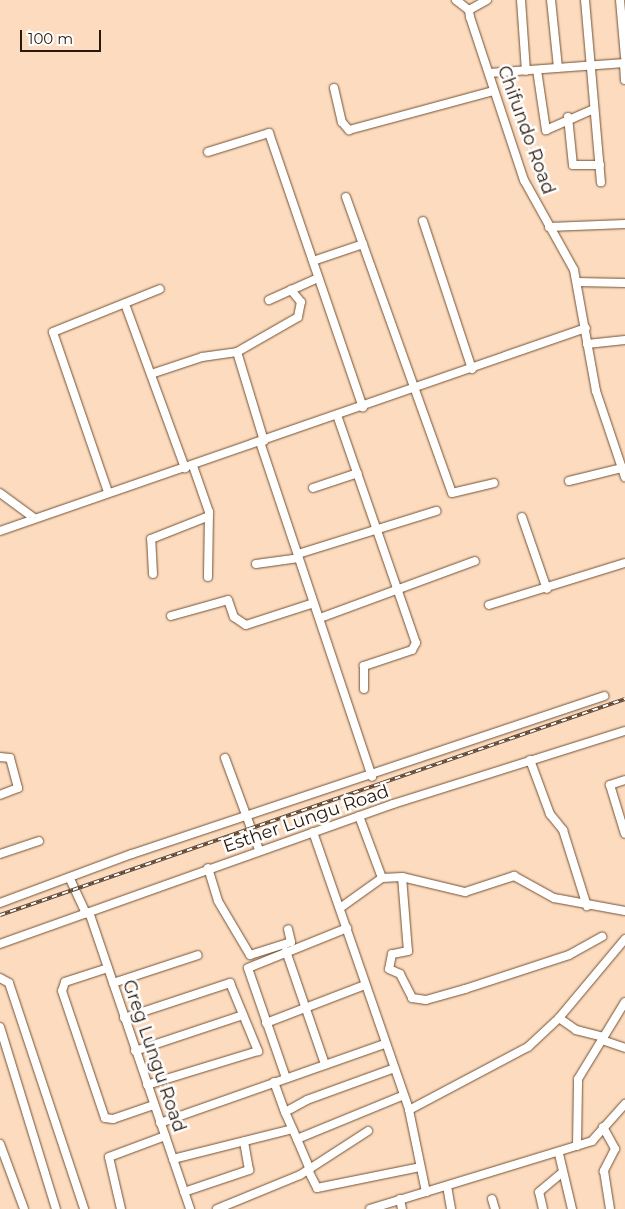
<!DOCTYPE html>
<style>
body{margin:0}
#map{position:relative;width:625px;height:1209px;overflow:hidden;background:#fcdbbf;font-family:Montserrat,sans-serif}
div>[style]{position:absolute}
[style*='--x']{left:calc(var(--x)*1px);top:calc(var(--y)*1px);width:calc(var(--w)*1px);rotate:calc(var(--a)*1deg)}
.roads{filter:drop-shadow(0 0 1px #745132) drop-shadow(0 0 1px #745132)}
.minor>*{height:8px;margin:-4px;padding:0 4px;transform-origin:4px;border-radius:4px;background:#fff}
.rail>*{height:4px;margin-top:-2px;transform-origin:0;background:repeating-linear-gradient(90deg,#fff 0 5.5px,#5b4737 0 11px);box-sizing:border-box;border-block:1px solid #5b4737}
span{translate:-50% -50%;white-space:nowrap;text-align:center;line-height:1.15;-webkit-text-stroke:5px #fff;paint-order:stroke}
.street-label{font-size:18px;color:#28190c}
.scale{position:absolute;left:20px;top:30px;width:81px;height:22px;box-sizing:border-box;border:2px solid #28190c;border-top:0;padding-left:6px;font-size:15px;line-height:18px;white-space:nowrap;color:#28190c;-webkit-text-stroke:4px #fff;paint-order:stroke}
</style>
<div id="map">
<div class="roads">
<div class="minor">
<div style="--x:456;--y:0;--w:16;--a:38"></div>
<div style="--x:487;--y:0;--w:21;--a:151"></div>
<div style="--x:469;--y:10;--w:7;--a:82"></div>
<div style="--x:470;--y:17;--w:172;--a:71.7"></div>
<div style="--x:524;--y:180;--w:103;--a:60.9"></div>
<div style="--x:574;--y:270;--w:123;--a:79.7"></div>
<div style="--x:596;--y:391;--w:91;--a:71.4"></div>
<div style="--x:521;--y:0;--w:71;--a:86"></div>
<div style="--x:551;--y:0;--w:68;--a:84.1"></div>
<div style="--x:585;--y:0;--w:183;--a:85"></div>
<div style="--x:620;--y:0;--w:57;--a:85"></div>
<div style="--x:624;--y:63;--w:17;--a:87"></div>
<div style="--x:537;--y:70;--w:61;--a:81.5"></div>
<div style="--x:546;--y:130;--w:52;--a:-23.6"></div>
<div style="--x:489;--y:73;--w:136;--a:-4.2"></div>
<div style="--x:334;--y:88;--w:35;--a:77"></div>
<div style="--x:342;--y:122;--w:11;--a:49"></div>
<div style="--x:349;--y:130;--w:150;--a:-15.1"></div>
<div style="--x:568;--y:117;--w:48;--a:84.1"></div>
<div style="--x:573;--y:165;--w:27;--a:0"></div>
<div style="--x:208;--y:152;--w:64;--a:-17.3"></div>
<div style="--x:269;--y:133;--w:290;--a:71.1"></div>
<div style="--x:346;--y:197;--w:314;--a:70.3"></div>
<div style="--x:452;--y:493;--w:43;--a:-13.4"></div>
<div style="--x:423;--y:221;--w:156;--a:71.7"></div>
<div style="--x:549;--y:227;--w:76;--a:-2.3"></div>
<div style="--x:313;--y:261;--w:53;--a:-18.8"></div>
<div style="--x:577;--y:282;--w:48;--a:1.2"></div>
<div style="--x:269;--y:300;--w:54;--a:-24.2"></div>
<div style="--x:125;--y:304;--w:175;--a:69.9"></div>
<div style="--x:587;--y:344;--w:38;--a:-6"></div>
<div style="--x:237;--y:352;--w:93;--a:73.1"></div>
<div style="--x:151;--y:374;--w:54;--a:-18.4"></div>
<div style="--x:202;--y:357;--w:35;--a:-8"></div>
<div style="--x:237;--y:352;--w:70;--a:-29.8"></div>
<div style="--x:298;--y:317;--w:15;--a:-79"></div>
<div style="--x:301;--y:302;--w:16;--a:-130"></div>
<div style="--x:337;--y:415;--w:241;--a:70.9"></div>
<div style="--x:416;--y:643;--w:8;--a:120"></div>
<div style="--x:412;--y:650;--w:51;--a:161.6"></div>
<div style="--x:364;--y:666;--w:23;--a:90"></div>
<div style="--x:260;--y:442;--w:353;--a:71.5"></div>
<div style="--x:193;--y:466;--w:49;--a:70.8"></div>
<div style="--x:209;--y:512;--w:65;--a:90.9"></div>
<div style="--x:569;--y:481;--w:55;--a:-13.8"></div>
<div style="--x:313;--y:488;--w:47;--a:-18.4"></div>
<div style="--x:108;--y:492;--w:169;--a:-109"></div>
<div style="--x:53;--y:332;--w:115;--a:-21.9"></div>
<div style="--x:0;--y:493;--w:42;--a:36.3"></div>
<div style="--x:522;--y:517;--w:76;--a:70.9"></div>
<div style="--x:0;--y:531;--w:620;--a:-19.11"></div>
<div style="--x:298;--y:554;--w:145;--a:-17.3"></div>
<div style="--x:256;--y:564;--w:43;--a:-7.9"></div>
<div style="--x:153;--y:574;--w:35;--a:-93"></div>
<div style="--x:151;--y:539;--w:62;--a:-21.6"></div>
<div style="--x:489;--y:605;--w:142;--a:-17.2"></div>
<div style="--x:171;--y:616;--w:59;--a:-15.7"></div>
<div style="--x:228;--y:600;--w:18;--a:71"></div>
<div style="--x:234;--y:617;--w:14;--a:34"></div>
<div style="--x:246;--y:625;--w:71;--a:-17.9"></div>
<div style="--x:320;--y:618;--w:165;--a:-20.2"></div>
<div style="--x:0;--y:757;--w:10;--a:6"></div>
<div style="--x:10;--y:758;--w:31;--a:75"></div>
<div style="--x:18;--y:788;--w:19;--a:159"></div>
<div style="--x:225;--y:758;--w:98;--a:69.7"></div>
<div style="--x:530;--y:760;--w:58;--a:69.7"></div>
<div style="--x:550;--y:814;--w:21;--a:51"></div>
<div style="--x:563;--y:830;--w:80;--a:72.5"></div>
<div style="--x:625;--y:780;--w:16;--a:162"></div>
<div style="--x:610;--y:785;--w:51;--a:73"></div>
<div style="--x:359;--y:816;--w:66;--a:69.6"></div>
<div style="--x:313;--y:832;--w:294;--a:70.9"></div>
<div style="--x:409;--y:1110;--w:84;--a:78.3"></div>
<div style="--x:0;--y:854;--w:41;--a:-18.4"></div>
<div style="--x:208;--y:868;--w:34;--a:73"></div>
<div style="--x:218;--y:901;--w:63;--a:59.3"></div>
<div style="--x:250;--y:955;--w:43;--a:-17.6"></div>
<div style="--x:291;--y:942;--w:13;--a:-103"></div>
<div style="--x:402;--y:877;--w:74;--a:85.4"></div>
<div style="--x:408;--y:951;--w:16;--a:169"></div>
<div style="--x:392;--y:954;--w:15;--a:101"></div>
<div style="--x:389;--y:969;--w:12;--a:24"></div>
<div style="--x:400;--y:974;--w:27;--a:63"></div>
<div style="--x:412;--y:998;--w:14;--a:8"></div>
<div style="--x:426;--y:1000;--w:41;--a:-15.8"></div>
<div style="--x:465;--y:989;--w:109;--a:-18.1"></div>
<div style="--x:569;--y:955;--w:38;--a:-29"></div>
<div style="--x:70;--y:879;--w:38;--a:65"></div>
<div style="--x:0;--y:903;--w:141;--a:-20.4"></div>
<div style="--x:132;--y:854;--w:498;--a:-18.5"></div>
<div style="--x:340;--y:908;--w:52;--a:-35.5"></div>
<div style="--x:382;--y:878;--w:20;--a:-3"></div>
<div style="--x:402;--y:877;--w:65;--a:13.4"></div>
<div style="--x:465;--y:892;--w:52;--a:-18.1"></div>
<div style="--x:514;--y:876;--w:46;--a:28.8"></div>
<div style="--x:554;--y:898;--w:72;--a:10.4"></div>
<div style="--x:89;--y:912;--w:314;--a:71.2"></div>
<div style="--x:0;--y:944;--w:417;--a:-19.6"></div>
<div style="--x:393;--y:804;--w:243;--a:-17.5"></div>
<div style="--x:286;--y:951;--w:120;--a:71"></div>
<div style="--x:108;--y:968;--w:45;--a:162"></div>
<div style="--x:65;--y:982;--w:9;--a:108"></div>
<div style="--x:62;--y:991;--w:134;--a:71.3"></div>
<div style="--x:105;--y:1118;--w:8;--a:7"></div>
<div style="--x:113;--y:1119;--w:43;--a:-18.9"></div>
<div style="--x:0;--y:978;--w:10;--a:29"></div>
<div style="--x:9;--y:983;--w:238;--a:71.6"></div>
<div style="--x:113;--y:983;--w:89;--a:-18.2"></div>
<div style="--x:124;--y:1018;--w:112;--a:-18.3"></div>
<div style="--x:230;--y:983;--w:74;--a:67.6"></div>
<div style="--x:258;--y:1051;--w:116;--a:163"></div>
<div style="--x:559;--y:1018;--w:21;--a:35"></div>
<div style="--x:576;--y:1030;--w:29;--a:14"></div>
<div style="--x:266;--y:1023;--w:106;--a:-21"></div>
<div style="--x:0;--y:1027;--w:190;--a:72.9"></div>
<div style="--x:602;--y:1040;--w:24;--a:19"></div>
<div style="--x:135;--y:1051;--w:114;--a:-18.4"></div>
<div style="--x:392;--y:1069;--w:90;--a:160"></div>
<div style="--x:307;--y:1100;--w:25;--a:151"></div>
<div style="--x:285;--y:1112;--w:30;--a:66"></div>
<div style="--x:297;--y:1139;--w:113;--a:-22.3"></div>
<div style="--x:286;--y:1078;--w:116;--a:-109.1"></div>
<div style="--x:248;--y:968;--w:107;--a:-22"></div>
<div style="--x:274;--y:1082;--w:32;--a:70"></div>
<div style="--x:409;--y:1110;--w:135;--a:-27.9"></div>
<div style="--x:528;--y:1047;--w:42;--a:-43.1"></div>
<div style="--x:559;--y:1018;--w:103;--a:-50.1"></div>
<div style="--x:160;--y:1123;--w:238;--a:-19.4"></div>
<div style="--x:603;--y:1127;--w:25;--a:61"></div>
<div style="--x:615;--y:1149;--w:25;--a:117"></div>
<div style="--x:604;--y:1171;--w:38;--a:81"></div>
<div style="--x:297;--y:1139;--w:33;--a:67"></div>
<div style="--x:0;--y:1144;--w:69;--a:69.7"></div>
<div style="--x:577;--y:1146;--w:67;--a:-89.1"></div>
<div style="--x:578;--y:1079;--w:90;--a:-58.6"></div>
<div style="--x:559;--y:1154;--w:57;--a:76.7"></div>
<div style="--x:173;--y:1159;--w:123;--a:-14.1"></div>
<div style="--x:308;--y:1170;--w:20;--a:63"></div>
<div style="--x:317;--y:1188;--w:105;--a:-11.5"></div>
<div style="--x:447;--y:1186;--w:23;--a:80"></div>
<div style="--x:184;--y:1192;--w:69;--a:-18.7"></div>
<div style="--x:249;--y:1170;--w:29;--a:-100"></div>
<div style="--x:400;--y:1199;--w:10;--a:79"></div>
<div style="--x:492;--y:1199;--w:10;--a:73"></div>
<div style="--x:121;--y:1209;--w:53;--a:-103"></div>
<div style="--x:109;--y:1157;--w:60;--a:-20.6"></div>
<div style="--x:217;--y:1209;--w:90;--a:-22.3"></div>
<div style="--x:300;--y:1175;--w:81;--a:-32.9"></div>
<div style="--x:370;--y:1209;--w:232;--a:-17"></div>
<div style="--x:592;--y:1141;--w:50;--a:-48.3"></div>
<div style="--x:543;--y:1209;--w:17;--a:-103"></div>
<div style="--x:539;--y:1192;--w:30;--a:-40"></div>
</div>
</div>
<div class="rail">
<div style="--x:0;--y:915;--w:661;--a:-19.07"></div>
</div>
<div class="street-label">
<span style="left:526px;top:130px;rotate:70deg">Chifundo Road</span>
<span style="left:306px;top:819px;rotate:-19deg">Esther Lungu Road</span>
<span style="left:154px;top:1056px;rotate:71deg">Greg Lungu Road</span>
</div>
<div class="scale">100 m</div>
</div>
